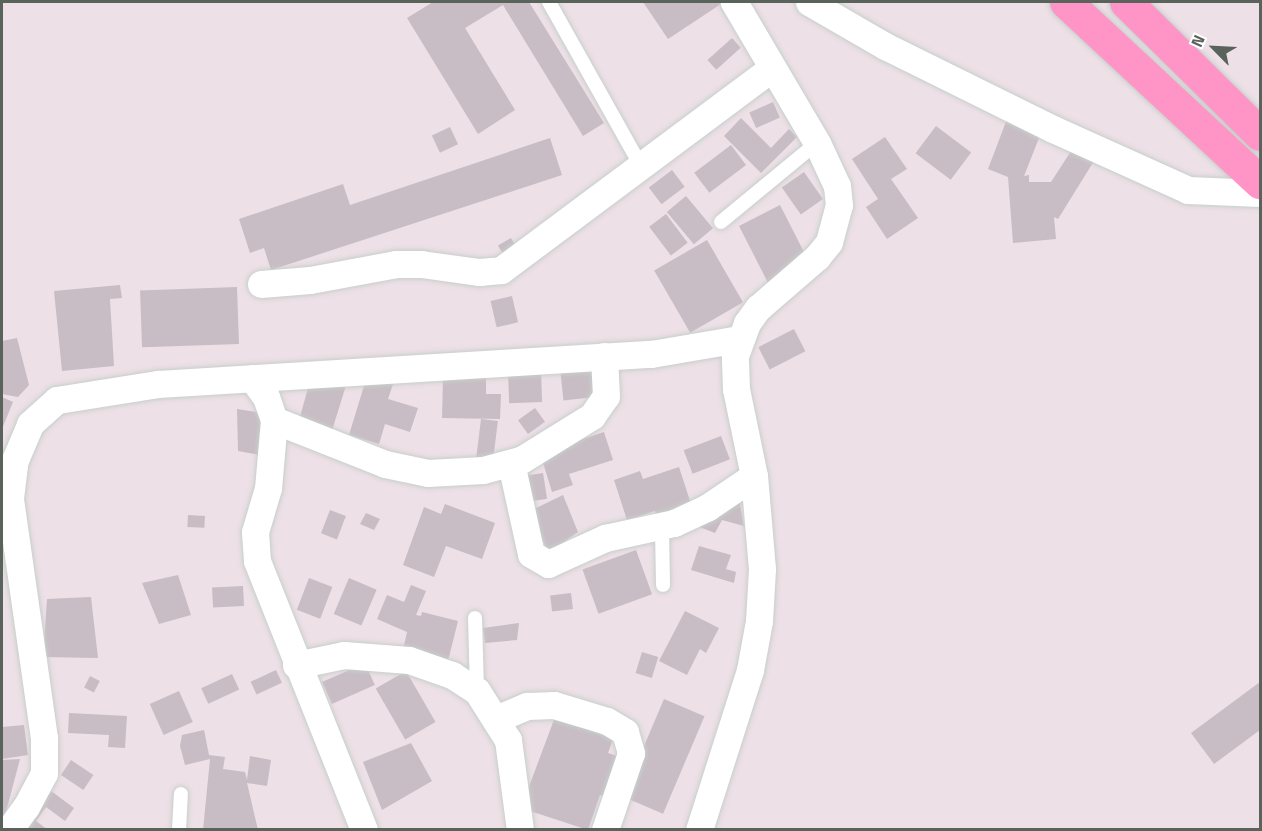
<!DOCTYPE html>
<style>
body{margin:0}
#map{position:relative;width:1262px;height:831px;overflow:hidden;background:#ede0e6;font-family:"Titillium Web",sans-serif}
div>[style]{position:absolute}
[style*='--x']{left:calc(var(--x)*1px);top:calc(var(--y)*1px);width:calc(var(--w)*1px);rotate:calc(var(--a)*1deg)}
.building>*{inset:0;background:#c8bdc4;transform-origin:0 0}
.roads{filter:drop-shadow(0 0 2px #c7cfcb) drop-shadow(0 0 2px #c7cfcb)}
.service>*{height:14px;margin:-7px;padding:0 7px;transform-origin:7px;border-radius:7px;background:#fff}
.minor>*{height:27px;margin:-13.5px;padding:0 13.5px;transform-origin:13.5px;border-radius:13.5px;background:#fff}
.trunk>*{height:33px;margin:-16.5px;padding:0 16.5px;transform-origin:16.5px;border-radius:16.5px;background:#ff95c6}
span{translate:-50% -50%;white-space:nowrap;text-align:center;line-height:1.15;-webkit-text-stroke:5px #fff;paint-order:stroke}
.frame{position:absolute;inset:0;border:3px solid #59635c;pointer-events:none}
.north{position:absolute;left:1184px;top:18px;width:60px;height:60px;-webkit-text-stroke:4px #fff;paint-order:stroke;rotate:294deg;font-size:16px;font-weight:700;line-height:24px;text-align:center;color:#59635c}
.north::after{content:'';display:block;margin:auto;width:21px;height:27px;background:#59635c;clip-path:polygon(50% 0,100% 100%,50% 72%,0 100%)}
</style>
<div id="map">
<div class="building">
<div style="clip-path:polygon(433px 2px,529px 2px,604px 123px,583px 136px,503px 5px,465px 28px,515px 110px,478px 134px,407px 18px)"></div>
<div style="clip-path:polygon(643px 2px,724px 2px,668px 39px)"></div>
<div style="left:732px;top:38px;width:13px;height:33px;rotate:48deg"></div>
<div style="left:773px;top:102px;width:17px;height:26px;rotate:66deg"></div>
<div style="clip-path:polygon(741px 118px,771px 148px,789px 129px,797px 137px,761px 173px,724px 136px)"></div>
<div style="clip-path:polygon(1007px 119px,1041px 133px,1024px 176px,1029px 175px,1029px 182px,1051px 182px,1073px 148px,1094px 161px,1058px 219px,1054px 217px,1056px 239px,1013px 243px,1008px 177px,988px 169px)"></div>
<div style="left:936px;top:126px;width:44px;height:34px;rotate:37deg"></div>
<div style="left:450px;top:127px;width:19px;height:20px;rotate:65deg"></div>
<div style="clip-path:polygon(885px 137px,907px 169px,891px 179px,918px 218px,887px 239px,866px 207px,878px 199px,852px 159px)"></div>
<div style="clip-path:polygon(550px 138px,562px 175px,271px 270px,264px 248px,250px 253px,239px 219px,343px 184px,350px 205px)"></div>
<div style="left:731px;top:145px;width:25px;height:46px;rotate:53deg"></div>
<div style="left:672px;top:170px;width:21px;height:29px;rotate:53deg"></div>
<div style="left:804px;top:172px;width:33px;height:27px;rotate:55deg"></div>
<div style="left:686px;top:196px;width:42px;height:25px;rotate:50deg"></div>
<div style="left:780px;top:205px;width:63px;height:46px;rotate:63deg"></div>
<div style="left:666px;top:214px;width:36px;height:21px;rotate:53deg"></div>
<div style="left:511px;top:238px;width:14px;height:15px;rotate:60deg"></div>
<div style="left:707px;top:240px;width:72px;height:61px;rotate:60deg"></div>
<div style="clip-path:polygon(120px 285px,122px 298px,110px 299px,114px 366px,62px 371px,54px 291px)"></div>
<div style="left:237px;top:287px;width:57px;height:97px;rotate:88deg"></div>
<div style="left:512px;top:296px;width:27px;height:22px;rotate:77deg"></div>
<div style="left:794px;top:329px;width:25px;height:40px;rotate:63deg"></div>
<div style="clip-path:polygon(17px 338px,29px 385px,18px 397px,2px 394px,2px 341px)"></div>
<div style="left:594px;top:366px;width:31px;height:34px;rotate:84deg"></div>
<div style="left:541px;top:370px;width:32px;height:33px;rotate:88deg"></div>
<div style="clip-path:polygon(367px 376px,393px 384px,388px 399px,418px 408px,410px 432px,385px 424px,379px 444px,349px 435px)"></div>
<div style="clip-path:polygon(443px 378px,486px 378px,486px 394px,501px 394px,500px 419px,442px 418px)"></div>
<div style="clip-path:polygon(348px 379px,330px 437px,298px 424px,308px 388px)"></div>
<div style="clip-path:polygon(2px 397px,13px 402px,2px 429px)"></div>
<div style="left:535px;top:408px;width:17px;height:21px;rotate:54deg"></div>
<div style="clip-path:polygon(237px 409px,262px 413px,260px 455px,238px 451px)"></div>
<div style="left:481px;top:419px;width:17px;height:40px;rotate:7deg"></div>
<div style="clip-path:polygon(604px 432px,613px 460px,569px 474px,573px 485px,552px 492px,540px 453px)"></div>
<div style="left:721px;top:436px;width:25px;height:40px;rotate:69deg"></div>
<div style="clip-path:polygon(679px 467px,693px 510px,658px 521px,655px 511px,627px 520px,614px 480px,640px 471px,643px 479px)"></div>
<div style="left:543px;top:473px;width:26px;height:18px;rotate:81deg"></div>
<div style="clip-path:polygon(738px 494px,744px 526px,722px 520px,715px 533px,697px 526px)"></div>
<div style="clip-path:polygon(563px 495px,578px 532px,548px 553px,530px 511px)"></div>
<div style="clip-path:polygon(445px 504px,495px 523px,482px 559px,446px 546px,434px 577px,403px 565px,424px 507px,441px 514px)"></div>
<div style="left:330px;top:510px;width:17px;height:25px;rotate:21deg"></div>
<div style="clip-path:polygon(366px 513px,380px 519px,374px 530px,360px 524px)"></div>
<div style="left:188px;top:515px;width:17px;height:12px;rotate:3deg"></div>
<div style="clip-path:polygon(699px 546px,731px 555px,726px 569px,736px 572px,734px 583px,691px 570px)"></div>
<div style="left:636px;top:550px;width:47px;height:57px;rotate:70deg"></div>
<div style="clip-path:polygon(178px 575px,191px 615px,159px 624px,142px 583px)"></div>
<div style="left:309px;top:578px;width:25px;height:34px;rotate:21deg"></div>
<div style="left:349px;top:578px;width:30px;height:39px;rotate:23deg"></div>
<div style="clip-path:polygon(411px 585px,426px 591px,416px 615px,421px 616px,422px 612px,458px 621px,448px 661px,403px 650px,407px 632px,377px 619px,387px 595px,404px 602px)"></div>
<div style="left:243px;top:586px;width:20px;height:31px;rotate:87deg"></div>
<div style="left:571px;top:593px;width:16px;height:21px;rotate:83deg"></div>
<div style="clip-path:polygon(91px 597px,98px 658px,43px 657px,47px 599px)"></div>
<div style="clip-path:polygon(685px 611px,719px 628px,706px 653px,700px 649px,687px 675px,659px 661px)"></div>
<div style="clip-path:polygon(519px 623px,517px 640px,485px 643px,483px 628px)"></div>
<div style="left:642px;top:652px;width:17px;height:22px;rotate:17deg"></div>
<div style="left:365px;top:663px;width:24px;height:47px;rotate:66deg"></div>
<div style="left:276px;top:670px;width:14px;height:28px;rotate:65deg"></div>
<div style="left:406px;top:671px;width:59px;height:35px;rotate:60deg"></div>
<div style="left:232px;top:674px;width:17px;height:34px;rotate:65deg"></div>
<div style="left:90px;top:676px;width:11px;height:13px;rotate:27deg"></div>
<div style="clip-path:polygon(1260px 682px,1260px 730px,1214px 764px,1191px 733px)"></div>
<div style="left:179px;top:691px;width:34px;height:32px;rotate:66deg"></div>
<div style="left:664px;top:699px;width:44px;height:106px;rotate:23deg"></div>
<div style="clip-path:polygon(69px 713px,127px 716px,125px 748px,108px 747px,109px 735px,68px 733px)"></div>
<div style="clip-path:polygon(555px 717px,613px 739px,608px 753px,623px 758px,608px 798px,600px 795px,588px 830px,521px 808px)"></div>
<div style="clip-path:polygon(24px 725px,28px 755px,2px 759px,2px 727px)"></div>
<div style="clip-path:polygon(204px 730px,209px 755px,225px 757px,223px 769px,245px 772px,247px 780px,250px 756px,271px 760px,267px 786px,247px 783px,258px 830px,203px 830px,210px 759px,185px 765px,180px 746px,182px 735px)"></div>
<div style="clip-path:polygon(411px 743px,432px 781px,382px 810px,363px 762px)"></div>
<div style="clip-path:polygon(20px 759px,2px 827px,2px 760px)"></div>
<div style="left:71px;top:760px;width:27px;height:18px;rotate:34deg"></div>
<div style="clip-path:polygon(51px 791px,74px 808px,65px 821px,46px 807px,36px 821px,48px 830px,22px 830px)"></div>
</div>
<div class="roads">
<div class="service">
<div style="--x:549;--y:2;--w:186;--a:60.7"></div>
<div style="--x:721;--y:222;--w:124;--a:-39.5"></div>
<div style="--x:662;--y:528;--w:57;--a:89"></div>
<div style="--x:475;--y:618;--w:73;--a:88.4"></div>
<div style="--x:179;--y:830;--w:36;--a:-87"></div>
</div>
<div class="minor">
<div style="--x:809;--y:2;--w:88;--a:30.1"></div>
<div style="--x:885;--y:46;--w:187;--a:26.3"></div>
<div style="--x:1053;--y:129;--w:148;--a:24.3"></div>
<div style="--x:1188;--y:190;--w:72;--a:2.4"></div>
<div style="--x:261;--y:284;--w:49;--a:-4.7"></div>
<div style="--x:310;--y:280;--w:87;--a:-10.5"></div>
<div style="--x:396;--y:264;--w:25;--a:0"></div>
<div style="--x:421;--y:264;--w:59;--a:7.9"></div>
<div style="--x:479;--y:272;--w:22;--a:-5"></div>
<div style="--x:501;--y:270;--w:337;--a:-36.7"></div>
<div style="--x:252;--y:378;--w:24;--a:54"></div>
<div style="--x:266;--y:397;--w:24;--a:71"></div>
<div style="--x:274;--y:420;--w:68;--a:95"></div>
<div style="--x:268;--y:488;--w:46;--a:106.5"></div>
<div style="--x:255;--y:532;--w:29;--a:86"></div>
<div style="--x:257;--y:561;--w:289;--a:68.3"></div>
<div style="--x:274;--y:420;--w:119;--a:21.6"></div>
<div style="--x:385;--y:464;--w:44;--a:11.8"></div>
<div style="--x:428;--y:473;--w:55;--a:-3.1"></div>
<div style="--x:483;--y:470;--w:39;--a:-15"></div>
<div style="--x:521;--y:460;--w:84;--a:-31.8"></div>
<div style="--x:592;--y:416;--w:24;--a:-55"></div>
<div style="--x:606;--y:396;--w:40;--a:-92.9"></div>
<div style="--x:511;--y:463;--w:93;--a:77.6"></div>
<div style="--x:531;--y:554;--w:20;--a:30"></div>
<div style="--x:548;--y:564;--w:63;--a:-24.5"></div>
<div style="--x:605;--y:538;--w:71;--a:-12.3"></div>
<div style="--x:674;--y:523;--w:38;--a:-25"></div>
<div style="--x:708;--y:507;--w:55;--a:-34"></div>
<div style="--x:296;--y:665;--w:49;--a:-11.8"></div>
<div style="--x:344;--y:655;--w:65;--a:4.4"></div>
<div style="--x:409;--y:660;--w:46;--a:19.2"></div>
<div style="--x:452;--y:675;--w:30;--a:33"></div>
<div style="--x:477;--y:691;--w:58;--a:57.7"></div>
<div style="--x:508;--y:740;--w:91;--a:82.4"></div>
<div style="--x:496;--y:719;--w:34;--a:-23"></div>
<div style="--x:527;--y:706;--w:27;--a:-2"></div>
<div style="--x:554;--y:705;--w:55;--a:16.8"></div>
<div style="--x:607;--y:721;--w:21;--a:31"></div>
<div style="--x:625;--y:732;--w:22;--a:74"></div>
<div style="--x:631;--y:753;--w:81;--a:108.7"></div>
<div style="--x:9;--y:830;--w:29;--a:-54"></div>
<div style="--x:26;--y:807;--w:38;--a:-62"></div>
<div style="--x:44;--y:773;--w:35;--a:-90"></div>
<div style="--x:44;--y:738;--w:242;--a:-98.1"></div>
<div style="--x:10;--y:498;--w:38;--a:-83"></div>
<div style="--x:15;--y:460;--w:39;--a:-67"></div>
<div style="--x:30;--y:424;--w:36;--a:-42"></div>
<div style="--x:57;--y:400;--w:102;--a:-9"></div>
<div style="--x:158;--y:384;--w:494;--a:-3.5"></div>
<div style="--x:651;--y:354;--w:89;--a:-9.7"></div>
<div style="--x:699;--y:830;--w:168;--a:-72.3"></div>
<div style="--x:750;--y:670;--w:50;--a:-79.6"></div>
<div style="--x:759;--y:621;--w:52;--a:-86.7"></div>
<div style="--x:762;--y:569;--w:93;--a:-94.9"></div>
<div style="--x:754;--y:476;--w:89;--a:-101.7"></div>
<div style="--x:736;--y:389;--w:33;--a:-92"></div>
<div style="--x:735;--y:356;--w:35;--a:-70"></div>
<div style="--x:747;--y:323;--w:19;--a:-54"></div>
<div style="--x:758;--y:308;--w:78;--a:-40.8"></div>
<div style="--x:817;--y:257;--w:19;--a:-51"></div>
<div style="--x:829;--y:242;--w:38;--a:-75"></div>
<div style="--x:839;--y:205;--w:19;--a:-96"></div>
<div style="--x:837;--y:186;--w:47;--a:-114.9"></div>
<div style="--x:817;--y:143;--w:164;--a:-120.5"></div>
</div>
<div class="trunk">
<div style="--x:1066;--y:2;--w:265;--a:42.9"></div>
<div style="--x:1126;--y:2;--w:188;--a:44.6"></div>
</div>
</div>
<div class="frame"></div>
<div class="north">N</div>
</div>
